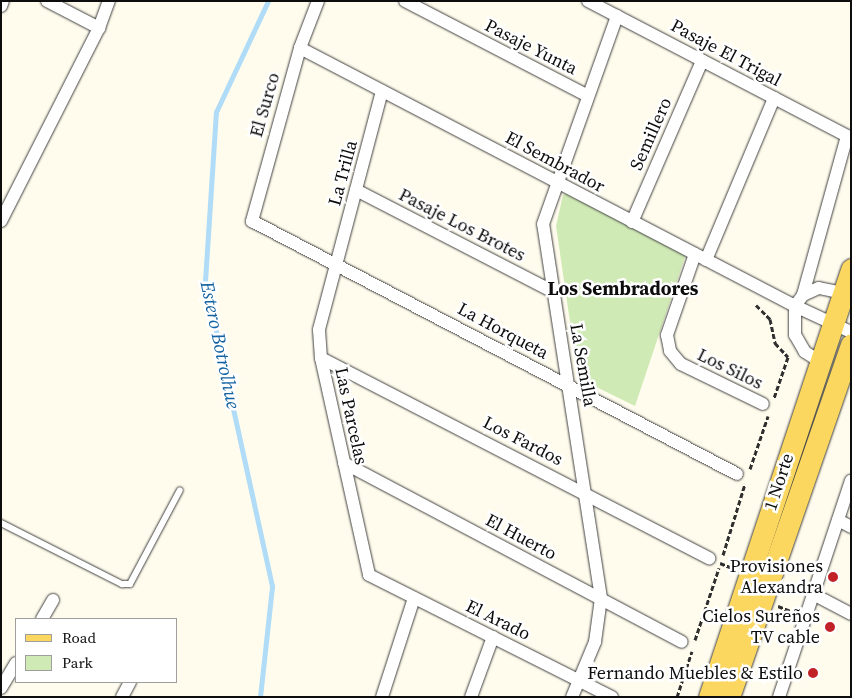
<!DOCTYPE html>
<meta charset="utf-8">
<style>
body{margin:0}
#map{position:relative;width:852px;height:698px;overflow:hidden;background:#fffced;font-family:"Source Serif 4",serif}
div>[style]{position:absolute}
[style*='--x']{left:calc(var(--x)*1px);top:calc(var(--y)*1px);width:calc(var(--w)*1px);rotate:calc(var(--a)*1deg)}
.green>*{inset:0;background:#d0eab6}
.stream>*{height:5px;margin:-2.5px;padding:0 2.5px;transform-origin:2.5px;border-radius:2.5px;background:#b0dcf7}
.path>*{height:3px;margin-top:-1.5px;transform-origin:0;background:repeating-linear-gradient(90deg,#2f2f2f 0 5px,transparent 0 7.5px)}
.roads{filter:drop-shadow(0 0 1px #404040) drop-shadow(0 0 1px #404040)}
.lane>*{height:6px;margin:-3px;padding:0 3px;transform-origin:3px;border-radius:3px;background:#fff}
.street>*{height:12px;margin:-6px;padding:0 6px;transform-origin:6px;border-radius:6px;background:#fff}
.primary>*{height:21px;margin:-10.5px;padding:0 10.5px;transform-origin:10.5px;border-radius:10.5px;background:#fbd760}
.dots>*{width:14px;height:14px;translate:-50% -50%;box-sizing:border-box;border:2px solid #fff;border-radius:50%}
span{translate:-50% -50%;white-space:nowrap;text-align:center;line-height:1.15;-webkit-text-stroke:5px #fff;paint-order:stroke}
.street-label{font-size:18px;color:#0d0d0d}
.poi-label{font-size:18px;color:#0d0d0d}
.right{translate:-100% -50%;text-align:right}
.neighbourhood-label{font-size:19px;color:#0d0d0d;font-weight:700}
.water-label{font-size:19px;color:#1362a1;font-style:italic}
.frame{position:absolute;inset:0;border:2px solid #0d0d0d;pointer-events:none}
.legend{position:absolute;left:15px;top:618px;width:162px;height:65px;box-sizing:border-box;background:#fff;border:1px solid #9e9e9e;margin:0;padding:6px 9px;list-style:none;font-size:15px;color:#0d0d0d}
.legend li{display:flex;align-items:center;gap:10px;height:25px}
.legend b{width:25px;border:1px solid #9e9e9e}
</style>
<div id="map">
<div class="green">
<div style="clip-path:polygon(566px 194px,686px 254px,635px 406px,582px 380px,577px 370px,556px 226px,563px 195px)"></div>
</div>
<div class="stream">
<div style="--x:260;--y:697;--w:112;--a:-83.8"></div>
<div style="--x:272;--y:586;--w:312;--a:-102.4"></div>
<div style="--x:205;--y:281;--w:169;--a:-86.3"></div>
<div style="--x:216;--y:112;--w:123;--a:-64.9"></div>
</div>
<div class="path">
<div style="--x:756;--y:305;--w:20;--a:45"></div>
<div style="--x:770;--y:319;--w:25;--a:78"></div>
<div style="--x:775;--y:343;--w:19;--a:47"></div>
<div style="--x:788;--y:357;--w:43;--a:108.9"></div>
<div style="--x:750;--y:469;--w:56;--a:-71.2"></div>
<div style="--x:723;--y:555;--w:74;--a:-72.8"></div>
<div style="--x:720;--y:563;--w:16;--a:22"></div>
<div style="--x:778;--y:606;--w:16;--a:22"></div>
<div style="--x:695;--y:640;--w:76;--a:-71.6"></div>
<div style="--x:677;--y:697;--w:48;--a:-71.9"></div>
</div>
<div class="roads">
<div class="lane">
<div style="--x:1;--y:523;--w:136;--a:26.8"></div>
<div style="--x:122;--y:584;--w:8;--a:0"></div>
<div style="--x:130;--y:584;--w:106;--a:-62"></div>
</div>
<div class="street">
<div style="--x:47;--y:1;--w:59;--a:27.4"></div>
<div style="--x:318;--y:1;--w:50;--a:111"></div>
<div style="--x:300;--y:48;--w:180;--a:105.5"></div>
<div style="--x:252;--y:221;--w:547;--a:27.55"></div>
<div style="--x:405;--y:1;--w:206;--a:27.4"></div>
<div style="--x:588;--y:1;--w:292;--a:27.5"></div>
<div style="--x:847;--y:136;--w:165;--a:105.5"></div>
<div style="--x:1;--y:6;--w:5;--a:-68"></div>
<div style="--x:300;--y:48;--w:558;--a:27.53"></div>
<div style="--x:795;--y:306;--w:62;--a:24.9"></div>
<div style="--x:382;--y:91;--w:247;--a:104.8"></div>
<div style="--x:319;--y:330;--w:28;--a:86"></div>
<div style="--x:321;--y:358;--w:222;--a:77.5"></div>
<div style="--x:369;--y:575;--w:272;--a:26.7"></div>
<div style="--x:356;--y:190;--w:220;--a:27.3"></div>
<div style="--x:1;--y:221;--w:216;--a:-63.1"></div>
<div style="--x:99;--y:28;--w:29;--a:-70"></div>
<div style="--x:632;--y:222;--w:176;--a:-66.5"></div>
<div style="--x:695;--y:254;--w:86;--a:109.1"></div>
<div style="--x:667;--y:335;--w:16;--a:79"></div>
<div style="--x:670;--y:351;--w:17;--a:50"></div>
<div style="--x:681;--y:364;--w:91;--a:26"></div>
<div style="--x:706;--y:260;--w:176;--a:-67.2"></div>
<div style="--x:321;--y:358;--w:437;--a:27.3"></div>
<div style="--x:819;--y:361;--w:17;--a:-147"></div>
<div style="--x:805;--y:352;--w:20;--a:-120"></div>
<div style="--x:795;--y:335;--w:29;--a:-90"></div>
<div style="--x:795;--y:306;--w:14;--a:-54"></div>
<div style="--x:803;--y:295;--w:17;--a:-24"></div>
<div style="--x:819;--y:288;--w:25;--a:12"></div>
<div style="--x:344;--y:463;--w:382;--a:27.9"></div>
<div style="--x:838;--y:520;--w:15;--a:28"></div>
<div style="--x:813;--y:594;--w:43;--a:27.8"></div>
<div style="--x:42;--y:619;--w:22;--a:-60"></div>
<div style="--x:1;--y:688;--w:29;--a:-59"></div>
<div style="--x:122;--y:697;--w:17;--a:-62"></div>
<div style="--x:382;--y:697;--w:104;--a:-72.1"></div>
<div style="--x:471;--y:697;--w:64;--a:-69.9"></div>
<div style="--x:572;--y:697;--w:60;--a:-67.3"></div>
<div style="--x:595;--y:642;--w:44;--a:-82.2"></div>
<div style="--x:601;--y:598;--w:378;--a:-98.8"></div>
<div style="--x:543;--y:224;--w:221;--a:-70.4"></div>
<div style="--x:779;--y:697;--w:228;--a:-71.6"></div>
</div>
<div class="primary">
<div style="--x:709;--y:697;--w:451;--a:-71.6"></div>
<div style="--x:729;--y:697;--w:373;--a:-70.9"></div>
</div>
</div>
<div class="dots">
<div style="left:833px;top:577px;background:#c02228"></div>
<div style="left:830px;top:627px;background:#c02228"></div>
<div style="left:813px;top:673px;background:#c02228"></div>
</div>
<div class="street-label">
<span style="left:531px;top:47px;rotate:27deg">Pasaje Yunta</span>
<span style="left:726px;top:53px;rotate:28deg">Pasaje El Trigal</span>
<span style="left:265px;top:105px;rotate:-74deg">El Surco</span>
<span style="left:651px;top:134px;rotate:-66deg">Semillero</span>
<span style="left:555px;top:162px;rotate:28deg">El Sembrador</span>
<span style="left:343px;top:173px;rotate:-75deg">La Trilla</span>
<span style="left:462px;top:225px;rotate:27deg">Pasaje Los Brotes</span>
<span style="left:503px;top:331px;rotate:28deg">La Horqueta</span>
<span style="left:583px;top:365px;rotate:80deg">La Semilla</span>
<span style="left:730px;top:369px;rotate:26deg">Los Silos</span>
<span style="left:351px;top:416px;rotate:78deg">Las Parcelas</span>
<span style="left:523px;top:441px;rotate:27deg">Los Fardos</span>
<span style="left:779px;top:482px;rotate:-72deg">1 Norte</span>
<span style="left:521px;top:537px;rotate:28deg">El Huerto</span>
<span style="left:498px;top:620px;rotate:26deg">El Arado</span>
</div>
<div class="poi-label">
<span class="right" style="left:823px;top:577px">Provisiones<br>Alexandra</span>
<span class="right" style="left:820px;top:627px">Cielos Sureños<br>TV cable</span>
<span class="right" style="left:803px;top:673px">Fernando Muebles &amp; Estilo</span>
</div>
<div class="neighbourhood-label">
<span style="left:623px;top:289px">Los Sembradores</span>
</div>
<div class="water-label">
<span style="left:220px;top:345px;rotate:78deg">Estero Botrolhue</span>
</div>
<div class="frame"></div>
<ul class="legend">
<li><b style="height:6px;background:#fbd760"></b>Road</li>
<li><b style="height:14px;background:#d0eab6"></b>Park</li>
</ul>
</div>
